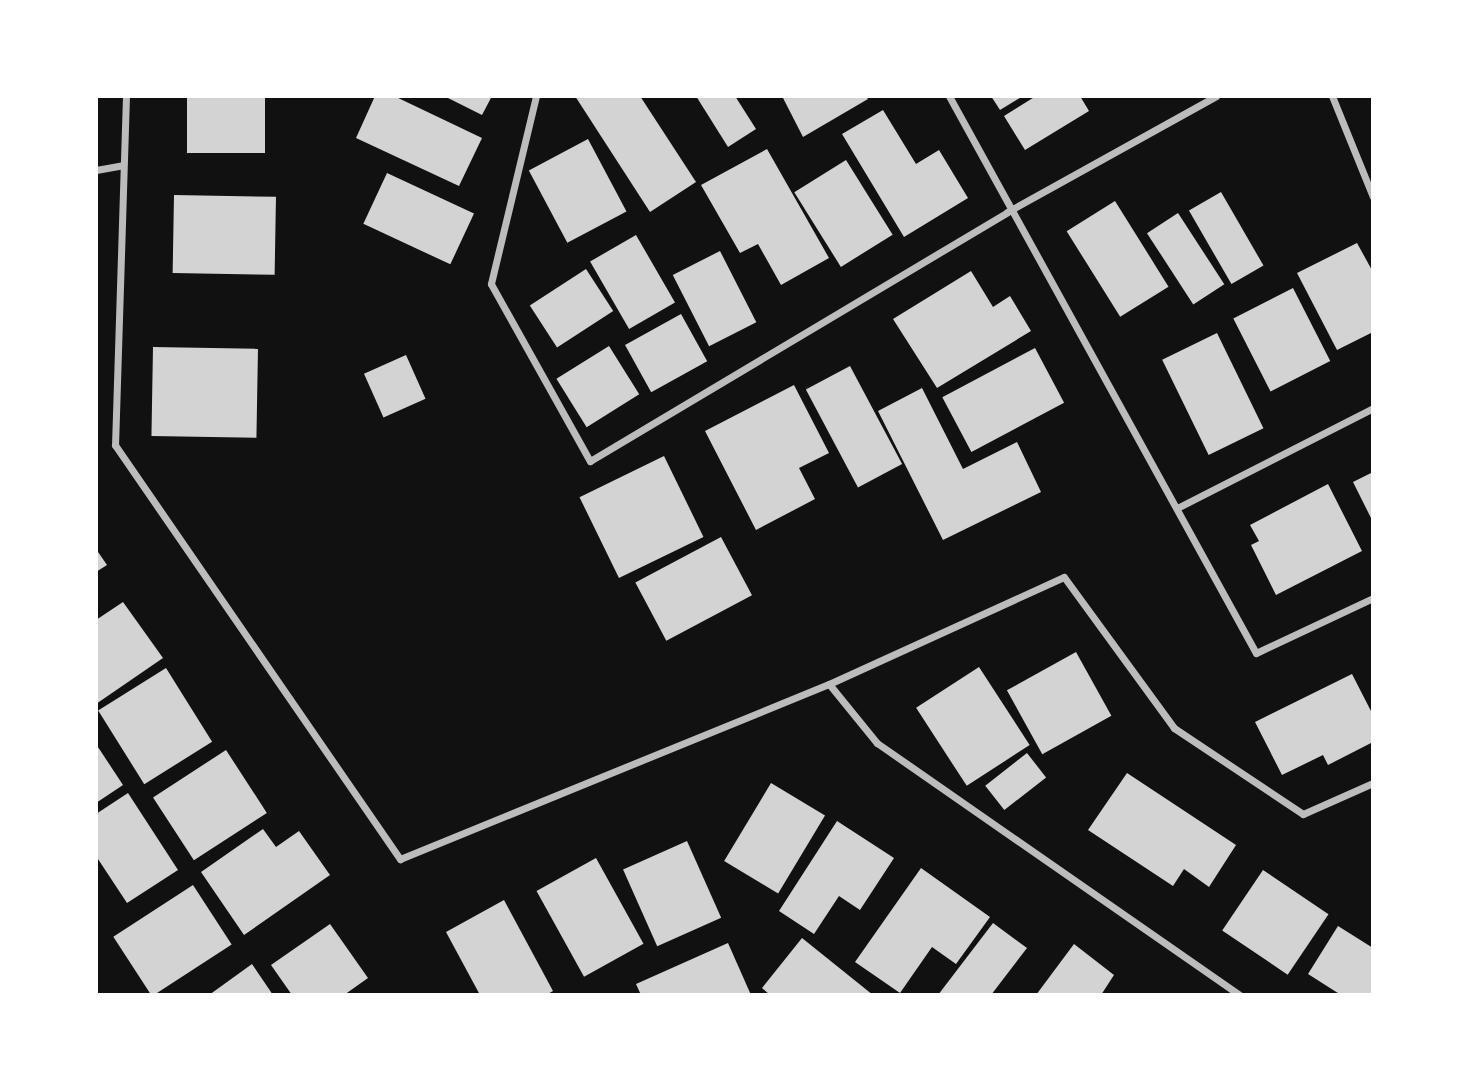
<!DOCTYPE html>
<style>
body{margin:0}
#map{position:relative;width:1469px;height:1091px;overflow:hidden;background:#111;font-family:Inter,sans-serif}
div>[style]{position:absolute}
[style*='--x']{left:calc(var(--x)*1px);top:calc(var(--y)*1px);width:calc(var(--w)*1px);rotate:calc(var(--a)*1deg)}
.building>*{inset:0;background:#d3d3d3;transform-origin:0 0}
.minor>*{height:7px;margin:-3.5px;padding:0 3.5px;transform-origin:3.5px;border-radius:3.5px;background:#bcbcbc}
span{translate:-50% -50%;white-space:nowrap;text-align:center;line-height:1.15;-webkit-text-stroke:7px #fff;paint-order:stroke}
.frame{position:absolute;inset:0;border:98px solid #fff;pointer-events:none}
</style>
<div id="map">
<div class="building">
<div style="left:187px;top:96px;width:78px;height:57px"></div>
<div style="clip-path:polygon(375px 96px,394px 96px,482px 138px,459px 186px,356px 138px)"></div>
<div style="clip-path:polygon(444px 96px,492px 96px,482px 115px)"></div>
<div style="clip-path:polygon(575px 96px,640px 96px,696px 182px,650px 212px)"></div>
<div style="clip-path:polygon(696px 96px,735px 96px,756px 129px,728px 147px)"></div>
<div style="clip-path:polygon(782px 96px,866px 96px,868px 99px,803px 137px)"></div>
<div style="clip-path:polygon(991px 96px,1023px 96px,1000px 110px)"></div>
<div style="clip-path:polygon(1036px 96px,1080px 96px,1089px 111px,1025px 150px,1004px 116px)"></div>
<div style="clip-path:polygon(883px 110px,916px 164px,939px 150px,968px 198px,904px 237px,842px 134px)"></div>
<div style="left:588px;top:139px;width:82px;height:67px;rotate:62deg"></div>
<div style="clip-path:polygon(767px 149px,829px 258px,781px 285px,758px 244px,740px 253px,701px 185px)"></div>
<div style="left:846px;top:160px;width:88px;height:61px;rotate:58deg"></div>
<div style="left:387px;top:173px;width:96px;height:56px;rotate:25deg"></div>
<div style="left:1221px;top:192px;width:85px;height:37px;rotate:60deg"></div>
<div style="left:174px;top:195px;width:102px;height:78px;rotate:1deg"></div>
<div style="left:1115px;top:201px;width:101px;height:57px;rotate:58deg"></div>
<div style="left:1178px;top:213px;width:85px;height:37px;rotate:57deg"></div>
<div style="left:636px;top:235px;width:78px;height:53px;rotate:60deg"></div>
<div style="clip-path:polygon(1357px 243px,1373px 272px,1373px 332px,1337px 350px,1297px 273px)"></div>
<div style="left:720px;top:251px;width:80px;height:53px;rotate:63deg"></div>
<div style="left:586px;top:269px;width:50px;height:67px;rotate:57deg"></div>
<div style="clip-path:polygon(971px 271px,993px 307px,1010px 296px,1031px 331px,937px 388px,893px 319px)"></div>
<div style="left:1293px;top:288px;width:82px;height:67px;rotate:63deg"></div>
<div style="left:681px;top:314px;width:54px;height:64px;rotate:61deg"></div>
<div style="left:1217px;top:333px;width:106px;height:61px;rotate:64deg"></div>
<div style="left:609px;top:346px;width:57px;height:62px;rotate:58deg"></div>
<div style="left:153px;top:347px;width:105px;height:89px;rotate:1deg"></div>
<div style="left:1035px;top:348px;width:62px;height:105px;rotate:62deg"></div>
<div style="left:406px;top:355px;width:48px;height:46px;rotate:66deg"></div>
<div style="left:850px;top:366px;width:111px;height:50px;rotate:62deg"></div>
<div style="clip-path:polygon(794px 385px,829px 453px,799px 468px,815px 499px,756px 530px,705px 431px)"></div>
<div style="clip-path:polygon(922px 388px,963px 469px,1017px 442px,1041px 492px,943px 540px,878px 411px)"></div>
<div style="left:664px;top:456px;width:90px;height:94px;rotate:64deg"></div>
<div style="clip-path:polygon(1373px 472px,1373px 522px,1353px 482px)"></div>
<div style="clip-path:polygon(1328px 484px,1362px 551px,1276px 595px,1251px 545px,1259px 541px,1250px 525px)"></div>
<div style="left:721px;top:537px;width:66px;height:97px;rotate:62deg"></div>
<div style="clip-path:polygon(96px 549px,107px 565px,96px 572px)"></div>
<div style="clip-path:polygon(123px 602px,163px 658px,96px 704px,96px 620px)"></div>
<div style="left:1076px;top:652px;width:73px;height:79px;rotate:61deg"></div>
<div style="left:979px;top:667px;width:93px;height:75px;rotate:57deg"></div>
<div style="left:166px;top:668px;width:87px;height:80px;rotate:58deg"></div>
<div style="clip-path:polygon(1352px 674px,1373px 715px,1373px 742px,1328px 765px,1323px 755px,1282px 775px,1255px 722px)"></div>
<div style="clip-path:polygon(96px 744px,123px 785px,96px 803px)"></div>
<div style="left:226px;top:750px;width:75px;height:87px;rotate:57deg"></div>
<div style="left:1027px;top:753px;width:31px;height:53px;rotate:52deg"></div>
<div style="clip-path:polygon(1127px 773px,1236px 845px,1209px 887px,1184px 869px,1173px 886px,1088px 830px)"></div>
<div style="left:771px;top:783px;width:63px;height:91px;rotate:31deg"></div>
<div style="clip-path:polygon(128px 793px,178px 870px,127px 903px,96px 856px,96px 814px)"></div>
<div style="clip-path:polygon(837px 821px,894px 858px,860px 910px,839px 896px,814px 934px,779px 911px)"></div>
<div style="clip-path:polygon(263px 829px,276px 847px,299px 831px,330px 875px,244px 935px,201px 872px)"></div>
<div style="left:687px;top:841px;width:84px;height:70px;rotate:66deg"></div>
<div style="left:596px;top:858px;width:98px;height:68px;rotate:61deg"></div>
<div style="clip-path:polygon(921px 868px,990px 917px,956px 964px,932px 947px,900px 993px,855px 962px)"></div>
<div style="left:1263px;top:870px;width:79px;height:73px;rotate:34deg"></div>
<div style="left:193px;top:885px;width:71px;height:95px;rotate:57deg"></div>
<div style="clip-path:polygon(504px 900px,553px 991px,546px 995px,480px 995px,446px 932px)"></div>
<div style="clip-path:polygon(993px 923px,1027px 948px,991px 995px,938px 995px)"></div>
<div style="clip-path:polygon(330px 924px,368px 978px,344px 995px,292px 995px,271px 965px)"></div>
<div style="clip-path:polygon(1338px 926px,1373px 948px,1373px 995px,1341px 995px,1308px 974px)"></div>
<div style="clip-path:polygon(802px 938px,873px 995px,770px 995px,762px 988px)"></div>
<div style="clip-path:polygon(728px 943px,751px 995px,641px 995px,636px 984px)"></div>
<div style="clip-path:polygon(1074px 944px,1114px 975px,1101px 995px,1036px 995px)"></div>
<div style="clip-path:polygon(252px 964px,273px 995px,209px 995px)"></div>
</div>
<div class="minor">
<div style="--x:126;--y:96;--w:349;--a:91.8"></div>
<div style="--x:115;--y:445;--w:503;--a:55.46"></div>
<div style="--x:400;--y:859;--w:463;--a:-22.2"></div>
<div style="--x:829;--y:684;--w:258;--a:-24.5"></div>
<div style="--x:1064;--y:577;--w:187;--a:53.9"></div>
<div style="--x:1174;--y:728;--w:155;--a:33.7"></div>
<div style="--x:1303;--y:814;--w:77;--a:-23.9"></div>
<div style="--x:536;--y:96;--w:193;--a:103.5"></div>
<div style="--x:491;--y:284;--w:203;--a:60.8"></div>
<div style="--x:590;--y:461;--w:486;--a:-30.8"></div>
<div style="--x:1007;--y:212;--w:239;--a:-29"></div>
<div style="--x:949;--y:96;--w:636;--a:61.14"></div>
<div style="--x:1256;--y:653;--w:129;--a:-25.2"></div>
<div style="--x:1332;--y:96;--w:109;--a:67.9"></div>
<div style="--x:96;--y:170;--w:27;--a:-10"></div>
<div style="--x:1177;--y:508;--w:220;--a:-27"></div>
<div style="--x:829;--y:684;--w:76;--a:50.9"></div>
<div style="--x:877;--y:743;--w:441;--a:34.8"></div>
</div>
<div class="frame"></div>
</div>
